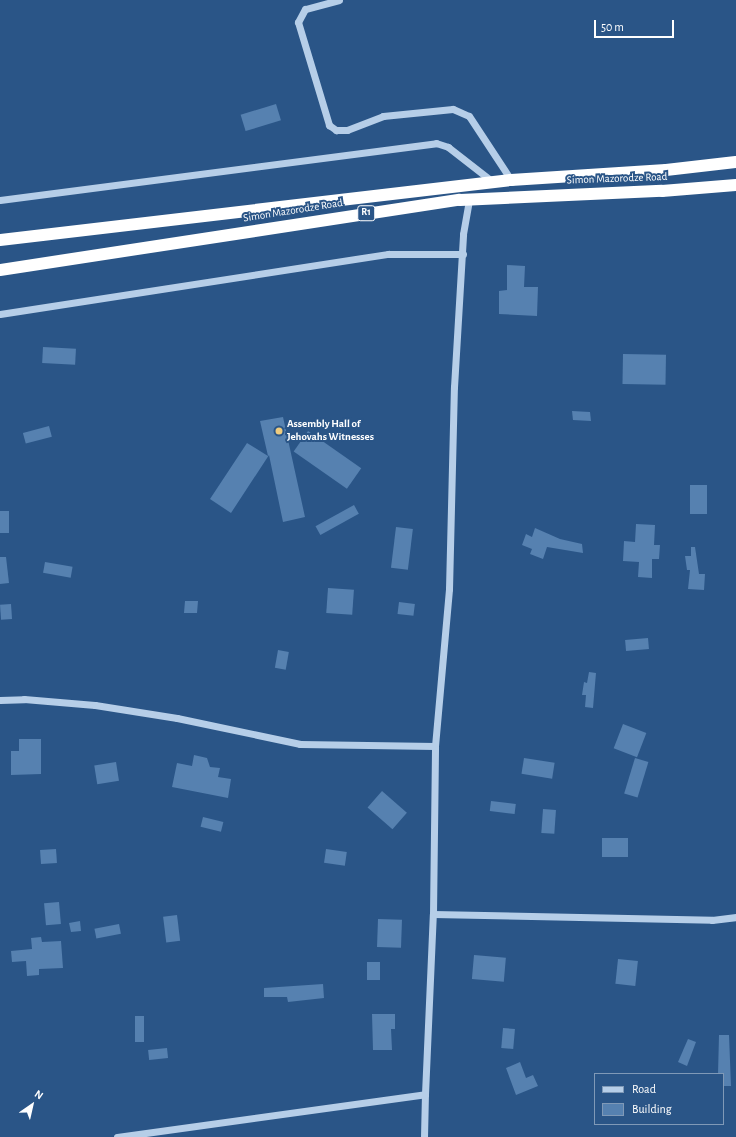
<!DOCTYPE html>
<style>
body{margin:0}
#map{position:relative;width:736px;height:1137px;overflow:hidden;background:#2a5587;font-family:"Alegreya Sans",sans-serif}
div>[style]{position:absolute}
[style*='--x']{left:calc(var(--x)*1px);top:calc(var(--y)*1px);width:calc(var(--w)*1px);rotate:calc(var(--a)*1deg)}
.building>*{inset:0;background:#5681b0;transform-origin:0 0}
.minor>*{height:7px;margin:-3.5px;padding:0 3.5px;transform-origin:3.5px;border-radius:3.5px;background:#b6cee8}
.highway>*{height:12px;margin:-6px;padding:0 6px;transform-origin:6px;border-radius:6px;background:#fff}
.dots>*{width:11px;height:11px;translate:-50% -50%;box-sizing:border-box;border:2px solid #2a5587;border-radius:50%}
span{translate:-50% -50%;white-space:nowrap;text-align:center;line-height:1.15;-webkit-text-stroke:4px #2a5587;paint-order:stroke}
.shield-label span{padding:1px 3px;background:#2a5587;border:1px solid;border-radius:3px;-webkit-text-stroke-width:0}
.shield-label{font-size:10px;color:#fff;font-weight:700}
.street-label{font-size:11px;color:#fff}
.poi-label{font-size:11px;color:#fff;font-weight:700}
.left{translate:0 -50%;text-align:left}
.legend{position:absolute;left:594px;top:1073px;width:130px;height:52px;box-sizing:border-box;background:#2a5587;border:1px solid #7f99b7;margin:0;padding:5px 7px;list-style:none;font-size:12px;color:#fff}
.legend li{display:flex;align-items:center;gap:8px;height:20px}
.legend b{width:20px;border:1px solid #7f99b7}
.north{position:absolute;left:12px;top:1085px;width:40px;height:40px;-webkit-text-stroke:3px #2a5587;paint-order:stroke;rotate:34deg;font-size:11px;font-weight:700;line-height:16px;text-align:center;color:#fff}
.north::after{content:'';display:block;margin:auto;width:14px;height:18px;background:#fff;clip-path:polygon(50% 0,100% 100%,50% 72%,0 100%)}
.scale{position:absolute;left:594px;top:20px;width:80px;height:18px;box-sizing:border-box;border:2px solid #fff;border-top:0;padding-left:5px;font-size:12px;line-height:14px;white-space:nowrap;color:#fff;-webkit-text-stroke:3px #2a5587;paint-order:stroke}
</style>
<div id="map">
<div class="building">
<div style="left:276px;top:104px;width:17px;height:37px;rotate:73deg"></div>
<div style="clip-path:polygon(507px 265px,525px 266px,524px 287px,538px 287px,537px 316px,499px 314px,499px 291px,507px 290px)"></div>
<div style="left:43px;top:347px;width:33px;height:16px;rotate:3deg"></div>
<div style="left:623px;top:354px;width:43px;height:30px;rotate:1deg"></div>
<div style="clip-path:polygon(572px 411px,590px 412px,591px 421px,573px 420px)"></div>
<div style="clip-path:polygon(283px 417px,305px 517px,283px 522px,269px 455px,231px 513px,210px 499px,247px 443px,268px 456px,260px 421px)"></div>
<div style="left:49px;top:426px;width:11px;height:27px;rotate:75deg"></div>
<div style="left:308px;top:431px;width:65px;height:25px;rotate:35deg"></div>
<div style="left:690px;top:485px;width:17px;height:29px"></div>
<div style="left:354px;top:505px;width:10px;height:44px;rotate:61deg"></div>
<div style="left:0;top:511px;width:9px;height:22px"></div>
<div style="clip-path:polygon(636px 524px,655px 525px,654px 545px,660px 545px,659px 559px,652px 559px,652px 578px,638px 577px,639px 562px,623px 561px,624px 541px,635px 542px)"></div>
<div style="left:396px;top:527px;width:17px;height:41px;rotate:7deg"></div>
<div style="clip-path:polygon(535px 528px,560px 539px,582px 544px,583px 553px,547px 547px,543px 559px,530px 554px,532px 549px,522px 545px,526px 534px,532px 537px)"></div>
<div style="clip-path:polygon(691px 547px,695px 547px,699px 574px,705px 574px,704px 590px,688px 589px,690px 570px,687px 570px,685px 556px,691px 556px)"></div>
<div style="clip-path:polygon(0 557px,6px 557px,9px 583px,0 584px)"></div>
<div style="left:45px;top:562px;width:28px;height:11px;rotate:10deg"></div>
<div style="left:328px;top:588px;width:26px;height:25px;rotate:4deg"></div>
<div style="clip-path:polygon(185px 601px,198px 601px,197px 613px,184px 613px)"></div>
<div style="left:399px;top:602px;width:16px;height:12px;rotate:7deg"></div>
<div style="left:11px;top:604px;width:15px;height:11px;rotate:86deg"></div>
<div style="left:648px;top:638px;width:11px;height:23px;rotate:85deg"></div>
<div style="left:278px;top:650px;width:11px;height:18px;rotate:10deg"></div>
<div style="clip-path:polygon(589px 672px,596px 673px,593px 708px,585px 707px,586px 695px,582px 695px,584px 682px,587px 683px)"></div>
<div style="left:623px;top:724px;width:25px;height:26px;rotate:21deg"></div>
<div style="clip-path:polygon(19px 739px,41px 739px,41px 774px,11px 775px,11px 751px,19px 751px)"></div>
<div style="clip-path:polygon(194px 755px,207px 758px,210px 767px,220px 768px,218px 777px,231px 779px,228px 798px,172px 787px,177px 763px,192px 766px)"></div>
<div style="left:524px;top:758px;width:31px;height:16px;rotate:9deg"></div>
<div style="left:635px;top:758px;width:14px;height:37px;rotate:17deg"></div>
<div style="left:116px;top:762px;width:19px;height:22px;rotate:81deg"></div>
<div style="left:382px;top:791px;width:33px;height:22px;rotate:41deg"></div>
<div style="left:491px;top:801px;width:25px;height:10px;rotate:7deg"></div>
<div style="left:543px;top:809px;width:13px;height:24px;rotate:4deg"></div>
<div style="left:203px;top:817px;width:21px;height:10px;rotate:14deg"></div>
<div style="left:602px;top:838px;width:26px;height:19px"></div>
<div style="left:56px;top:849px;width:14px;height:16px;rotate:86deg"></div>
<div style="left:326px;top:849px;width:21px;height:14px;rotate:8deg"></div>
<div style="left:59px;top:902px;width:22px;height:15px;rotate:85deg"></div>
<div style="left:177px;top:915px;width:26px;height:14px;rotate:83deg"></div>
<div style="left:378px;top:919px;width:24px;height:28px;rotate:2deg"></div>
<div style="clip-path:polygon(80px 921px,81px 931px,71px 932px,69px 923px)"></div>
<div style="left:119px;top:924px;width:10px;height:25px;rotate:79deg"></div>
<div style="clip-path:polygon(41px 937px,42px 942px,61px 941px,63px 968px,39px 969px,39px 975px,27px 976px,26px 961px,12px 962px,11px 951px,32px 949px,31px 938px)"></div>
<div style="left:474px;top:955px;width:32px;height:24px;rotate:5deg"></div>
<div style="left:618px;top:959px;width:20px;height:25px;rotate:6deg"></div>
<div style="left:367px;top:962px;width:13px;height:18px"></div>
<div style="clip-path:polygon(323px 984px,324px 998px,288px 1002px,287px 997px,264px 997px,264px 988px)"></div>
<div style="clip-path:polygon(372px 1014px,395px 1014px,395px 1029px,391px 1029px,392px 1050px,373px 1050px)"></div>
<div style="left:135px;top:1016px;width:9px;height:26px"></div>
<div style="left:503px;top:1028px;width:12px;height:20px;rotate:5deg"></div>
<div style="clip-path:polygon(719px 1035px,729px 1035px,731px 1086px,723px 1086px,723px 1074px,718px 1074px)"></div>
<div style="clip-path:polygon(688px 1039px,696px 1042px,687px 1066px,678px 1062px)"></div>
<div style="left:167px;top:1048px;width:10px;height:19px;rotate:84deg"></div>
<div style="clip-path:polygon(520px 1062px,526px 1078px,533px 1075px,538px 1086px,516px 1095px,506px 1068px)"></div>
</div>
<div class="minor">
<div style="--x:339;--y:0;--w:35;--a:165"></div>
<div style="--x:305;--y:9;--w:15;--a:118"></div>
<div style="--x:298;--y:22;--w:108;--a:73.2"></div>
<div style="--x:329;--y:125;--w:9;--a:36"></div>
<div style="--x:336;--y:130;--w:11;--a:0"></div>
<div style="--x:347;--y:130;--w:39;--a:-21"></div>
<div style="--x:383;--y:116;--w:70;--a:-5.7"></div>
<div style="--x:453;--y:109;--w:17;--a:24"></div>
<div style="--x:469;--y:116;--w:77;--a:56.7"></div>
<div style="--x:0;--y:200;--w:440;--a:-7.4"></div>
<div style="--x:436;--y:143;--w:13;--a:18"></div>
<div style="--x:448;--y:147;--w:57;--a:37.9"></div>
<div style="--x:0;--y:314;--w:393;--a:-8.8"></div>
<div style="--x:388;--y:254;--w:75;--a:0"></div>
<div style="--x:0;--y:700;--w:24;--a:-2"></div>
<div style="--x:24;--y:699;--w:71;--a:4.8"></div>
<div style="--x:95;--y:705;--w:83;--a:9"></div>
<div style="--x:177;--y:718;--w:126;--a:11.9"></div>
<div style="--x:300;--y:744;--w:135;--a:0.8"></div>
<div style="--x:433;--y:914;--w:279;--a:1.2"></div>
<div style="--x:712;--y:920;--w:24;--a:-7"></div>
<div style="--x:117;--y:1137;--w:311;--a:-7.9"></div>
<div style="--x:425;--y:1094;--w:180;--a:-87.5"></div>
<div style="--x:433;--y:914;--w:168;--a:-89.3"></div>
<div style="--x:435;--y:746;--w:158;--a:-84.9"></div>
<div style="--x:449;--y:589;--w:202;--a:-88.6"></div>
<div style="--x:454;--y:387;--w:153;--a:-86.6"></div>
<div style="--x:463;--y:234;--w:36;--a:-80"></div>
<div style="--x:424;--y:1137;--w:43;--a:-88.7"></div>
</div>
<div class="highway">
<div style="--x:0;--y:240;--w:515;--a:-6.7"></div>
<div style="--x:511;--y:180;--w:155;--a:-3.7"></div>
<div style="--x:666;--y:170;--w:70;--a:-6.5"></div>
<div style="--x:0;--y:270;--w:465;--a:-8.7"></div>
<div style="--x:460;--y:200;--w:202;--a:-2.6"></div>
<div style="--x:662;--y:191;--w:74;--a:-4.6"></div>
</div>
<div class="dots">
<div style="left:279px;top:431px;background:#eecb7e"></div>
</div>
<div class="shield-label">
<span style="left:366px;top:213px">R1</span>
</div>
<div class="street-label">
<span style="left:617px;top:179px;rotate:-2deg">Simon Mazorodze Road</span>
<span style="left:293px;top:211px;rotate:-9deg">Simon Mazorodze Road</span>
</div>
<div class="poi-label">
<span class="left" style="left:287px;top:431px">Assembly Hall of<br>Jehovahs Witnesses</span>
</div>
<ul class="legend">
<li><b style="height:5px;background:#b6cee8"></b>Road</li>
<li><b style="height:11px;background:#5681b0"></b>Building</li>
</ul>
<div class="north">N</div>
<div class="scale">50 m</div>
</div>
